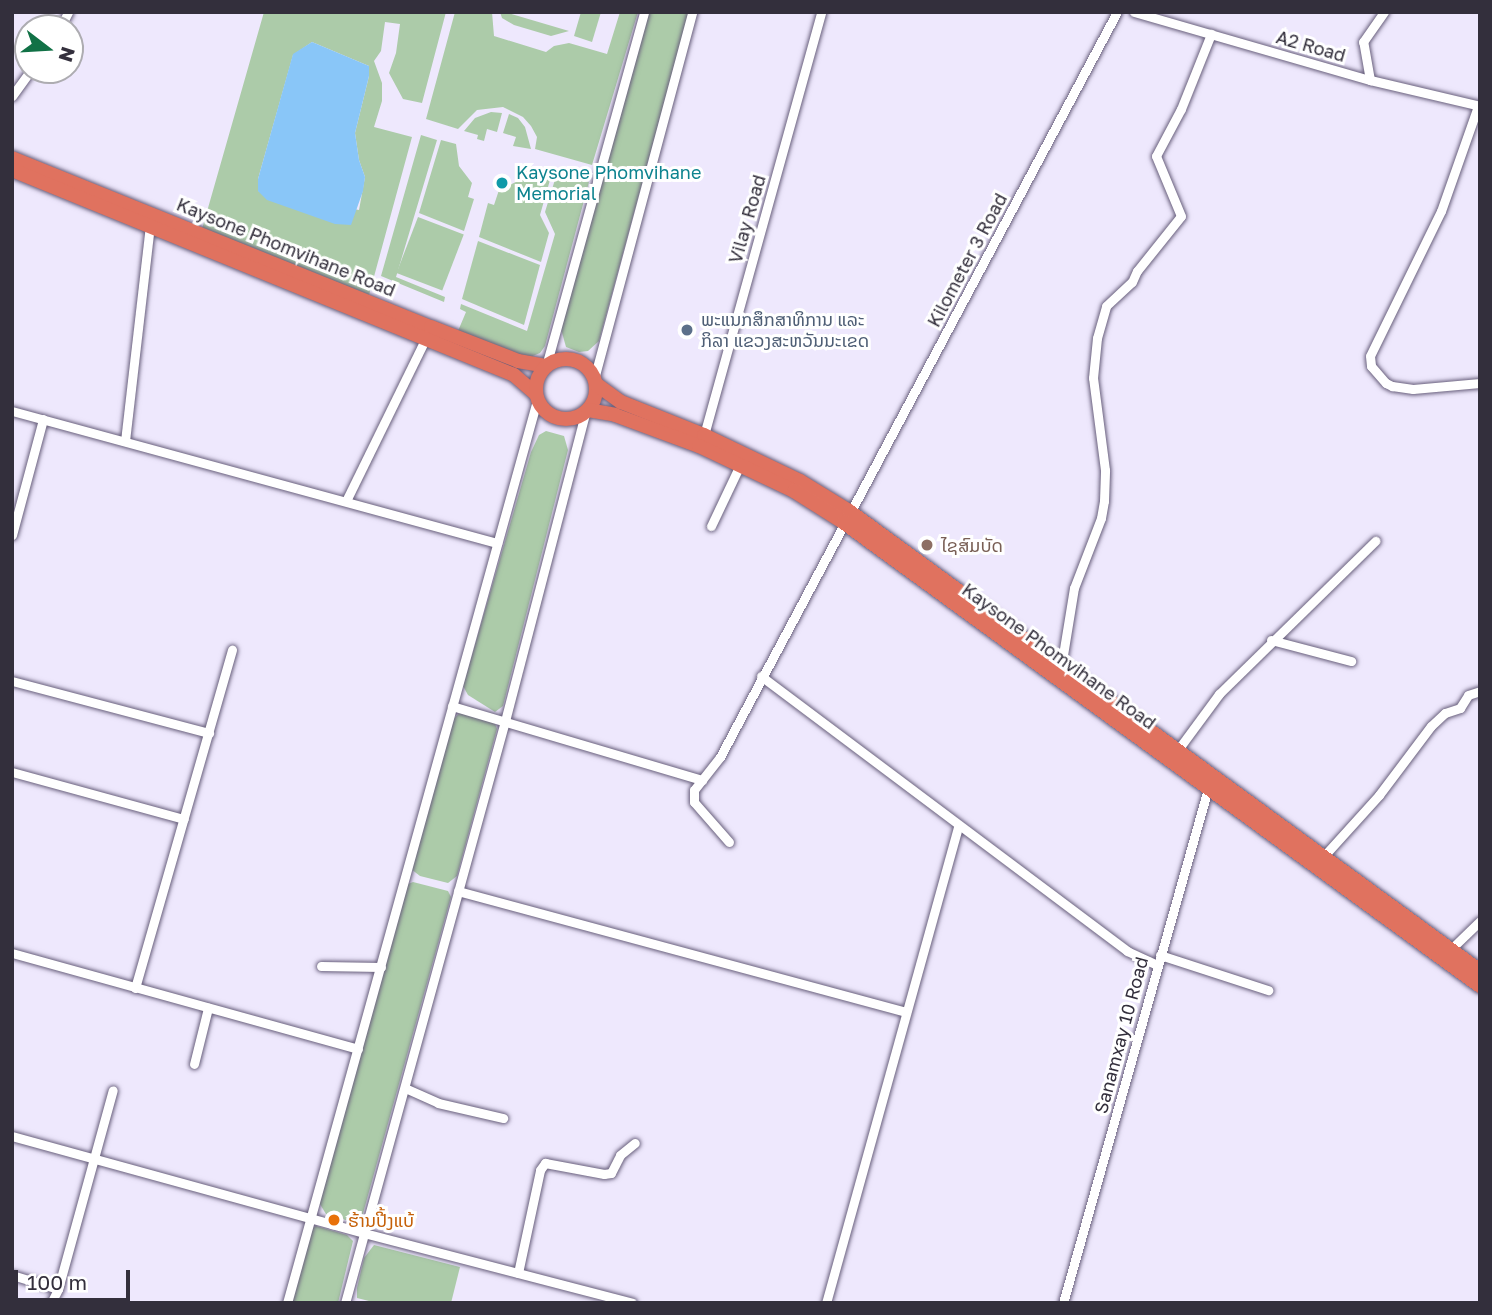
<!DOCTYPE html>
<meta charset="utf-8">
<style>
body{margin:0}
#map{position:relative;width:1492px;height:1315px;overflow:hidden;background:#eee8fd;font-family:"Golos Text","Noto Sans Lao",sans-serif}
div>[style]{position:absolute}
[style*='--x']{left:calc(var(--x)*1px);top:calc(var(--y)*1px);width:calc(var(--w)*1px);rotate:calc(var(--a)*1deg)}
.green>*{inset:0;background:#accba9;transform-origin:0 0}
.water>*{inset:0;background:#89c6f8}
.roads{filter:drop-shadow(0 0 2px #685f7c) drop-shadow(0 0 2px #685f7c)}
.minor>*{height:9px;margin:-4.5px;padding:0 4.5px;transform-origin:4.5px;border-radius:4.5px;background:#fff}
.highway>*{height:14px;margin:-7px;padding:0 7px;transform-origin:7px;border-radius:7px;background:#e0725f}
.highway>.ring{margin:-7px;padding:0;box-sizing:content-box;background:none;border:14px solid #e0725f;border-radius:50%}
.dots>*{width:19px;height:19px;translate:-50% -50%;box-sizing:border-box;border:4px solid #fff;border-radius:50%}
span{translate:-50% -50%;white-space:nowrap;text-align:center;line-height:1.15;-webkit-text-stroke:6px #fff;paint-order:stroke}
.street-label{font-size:18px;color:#332f3c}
.culture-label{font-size:18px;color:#0d838f}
.left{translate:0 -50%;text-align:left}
.service-label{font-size:18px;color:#4e5e75}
.education-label{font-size:18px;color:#785e54}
.food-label{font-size:18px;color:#c56008}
.frame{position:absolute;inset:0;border:14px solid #332f3c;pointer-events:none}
.north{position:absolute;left:14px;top:14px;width:70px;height:70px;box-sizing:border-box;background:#fff;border:2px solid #adacb1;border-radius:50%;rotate:107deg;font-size:19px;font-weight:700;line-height:28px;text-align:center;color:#332f3c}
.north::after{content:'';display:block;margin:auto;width:24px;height:32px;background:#117146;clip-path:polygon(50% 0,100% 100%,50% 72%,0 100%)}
.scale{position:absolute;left:14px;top:1270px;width:116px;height:32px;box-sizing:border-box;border:4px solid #332f3c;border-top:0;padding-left:9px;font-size:21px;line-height:24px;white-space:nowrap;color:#332f3c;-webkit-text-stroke:5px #fff;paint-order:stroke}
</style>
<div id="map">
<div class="green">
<div style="clip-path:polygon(evenodd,264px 12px,446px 12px,422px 103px,403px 99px,389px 73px,396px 53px,400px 24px,385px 22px,381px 51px,374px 61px,382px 83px,382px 101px,374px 127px,412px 137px,369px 295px,202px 229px,264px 12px,312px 42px,369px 66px,369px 76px,355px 133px,359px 160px,365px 177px,359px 210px,258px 191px,258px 179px,293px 55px,312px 42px)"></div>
<div style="clip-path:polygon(455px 12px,492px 12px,494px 36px,546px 52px,554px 46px,569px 43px,607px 54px,620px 12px,638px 12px,592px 165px,535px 149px,537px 137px,531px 126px,523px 117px,503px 107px,477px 110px,458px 129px,426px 119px)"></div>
<div style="clip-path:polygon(500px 12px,505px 12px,569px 31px,551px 36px,514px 25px,502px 18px)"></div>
<div style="clip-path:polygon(581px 12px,601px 12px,592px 42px,574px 36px)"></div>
<div style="clip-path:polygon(648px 12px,689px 12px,599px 341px,588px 351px,579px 352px,566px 347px,561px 329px)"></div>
<div style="clip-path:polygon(491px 112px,502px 113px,497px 132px,487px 129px,484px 141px,477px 139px,478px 135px,464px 131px,475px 118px)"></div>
<div style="clip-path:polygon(509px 114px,518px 118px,525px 127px,531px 149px,513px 146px,516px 137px,503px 133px)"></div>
<div style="clip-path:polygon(421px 135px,437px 140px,396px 277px,445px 297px,444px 302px,381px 276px)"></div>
<div style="clip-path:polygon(441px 140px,456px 144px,459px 166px,472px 183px,468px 197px,474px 199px,464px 231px,419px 213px)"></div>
<div style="clip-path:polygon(530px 166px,552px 173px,540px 215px,549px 233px,541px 262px,479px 237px,488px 203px,494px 205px,499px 190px,518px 181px)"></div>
<div style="clip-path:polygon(557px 173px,589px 182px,545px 346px,540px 353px,528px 358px,458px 331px,466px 312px,460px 309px,461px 304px,527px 331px,555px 234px,545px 212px)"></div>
<div style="left:418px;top:217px;width:49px;height:60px;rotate:21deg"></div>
<div style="clip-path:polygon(478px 241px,540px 265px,524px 325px,462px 299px)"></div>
<div style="clip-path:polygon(546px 431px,564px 436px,568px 450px,503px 706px,495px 712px,468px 695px,463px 686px,531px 452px,539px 435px)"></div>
<div style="clip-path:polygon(460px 713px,494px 721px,497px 729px,457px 876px,448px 883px,420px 876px,411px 869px,453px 719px)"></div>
<div style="clip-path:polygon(413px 882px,448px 891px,451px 897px,362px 1217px,352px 1222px,326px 1214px,318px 1201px,408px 884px)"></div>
<div style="clip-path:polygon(316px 1226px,347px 1235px,353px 1241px,338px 1303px,291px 1303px,312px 1228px)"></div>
<div style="clip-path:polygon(374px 1245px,460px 1267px,451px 1303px,377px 1303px,357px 1298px,357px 1288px,364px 1258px)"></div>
</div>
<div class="water">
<div style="clip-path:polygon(312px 42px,369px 66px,369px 76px,355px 133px,359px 160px,365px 177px,363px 191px,351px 225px,335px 224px,267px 200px,258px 191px,258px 179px,293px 54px)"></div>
</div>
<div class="roads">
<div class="minor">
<div style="--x:1134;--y:12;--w:246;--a:16.1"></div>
<div style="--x:1370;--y:80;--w:113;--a:13.3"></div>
<div style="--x:60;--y:28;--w:18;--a:-63"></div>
<div style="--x:1370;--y:80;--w:39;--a:-100"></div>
<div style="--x:1363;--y:42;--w:37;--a:-55"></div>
<div style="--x:12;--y:96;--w:32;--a:-54"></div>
<div style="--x:1478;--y:106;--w:111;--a:109.4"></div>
<div style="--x:1441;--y:211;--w:161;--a:116.1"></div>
<div style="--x:1370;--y:356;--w:10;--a:84"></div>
<div style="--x:1371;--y:366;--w:23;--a:49"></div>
<div style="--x:1386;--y:383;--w:7;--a:27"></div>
<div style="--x:1392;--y:386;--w:21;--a:8"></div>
<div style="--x:1413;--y:389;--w:67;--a:-5.1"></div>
<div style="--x:546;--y:366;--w:367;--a:-74.5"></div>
<div style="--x:594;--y:379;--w:380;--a:-75"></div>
<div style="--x:12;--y:411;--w:503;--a:15.23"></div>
<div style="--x:704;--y:435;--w:439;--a:-74.5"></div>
<div style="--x:125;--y:441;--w:216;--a:-83.4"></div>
<div style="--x:346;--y:501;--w:182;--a:-63.9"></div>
<div style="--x:711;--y:526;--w:68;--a:-64.6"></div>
<div style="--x:12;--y:535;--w:120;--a:-75"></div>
<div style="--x:1271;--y:640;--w:83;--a:14.7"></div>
<div style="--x:1058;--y:664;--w:10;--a:-61"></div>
<div style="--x:1063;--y:655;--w:68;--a:-80.7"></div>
<div style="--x:1074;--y:588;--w:75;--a:-68.9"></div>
<div style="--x:1101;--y:518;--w:17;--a:-80"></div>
<div style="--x:1104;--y:501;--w:31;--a:-88"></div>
<div style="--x:1105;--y:470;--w:93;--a:-97.4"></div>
<div style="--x:1093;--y:378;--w:40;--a:-84.3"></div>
<div style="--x:1097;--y:338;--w:33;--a:-74"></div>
<div style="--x:1106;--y:306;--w:35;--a:-43"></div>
<div style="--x:1132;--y:282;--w:12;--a:-66"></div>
<div style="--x:1137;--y:271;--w:70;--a:-51.3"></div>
<div style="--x:1181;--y:216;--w:65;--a:-112.6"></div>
<div style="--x:1156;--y:156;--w:53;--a:-62"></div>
<div style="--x:1181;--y:109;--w:81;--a:-68.2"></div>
<div style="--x:761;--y:676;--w:458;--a:36.9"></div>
<div style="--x:1127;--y:951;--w:33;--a:25"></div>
<div style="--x:12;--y:681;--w:204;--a:14.8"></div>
<div style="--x:452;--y:706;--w:261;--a:16.5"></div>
<div style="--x:1177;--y:751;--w:71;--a:-53.6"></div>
<div style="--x:1219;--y:694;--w:219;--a:-44.4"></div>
<div style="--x:12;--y:772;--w:178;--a:15.3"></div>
<div style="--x:729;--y:842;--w:53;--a:-131.2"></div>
<div style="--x:694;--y:802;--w:12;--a:-90"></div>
<div style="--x:694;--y:790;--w:42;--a:-51.8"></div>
<div style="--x:720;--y:757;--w:844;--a:-61.95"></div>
<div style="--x:1323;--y:857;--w:84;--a:-47.9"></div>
<div style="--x:1379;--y:795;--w:86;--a:-53"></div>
<div style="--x:1431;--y:726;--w:19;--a:-43"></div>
<div style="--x:1445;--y:713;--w:16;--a:-18"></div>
<div style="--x:1460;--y:708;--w:15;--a:-58"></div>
<div style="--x:1468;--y:695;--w:13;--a:-18"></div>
<div style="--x:458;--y:891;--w:464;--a:15.1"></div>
<div style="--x:1451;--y:949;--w:40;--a:-44"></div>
<div style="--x:12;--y:953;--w:359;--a:15.5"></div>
<div style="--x:1160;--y:955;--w:114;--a:18"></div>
<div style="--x:321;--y:966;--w:60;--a:1"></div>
<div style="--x:135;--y:988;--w:352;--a:-74"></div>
<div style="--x:194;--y:1064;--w:58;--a:-76"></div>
<div style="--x:405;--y:1088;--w:36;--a:24"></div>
<div style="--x:438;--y:1103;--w:67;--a:13"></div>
<div style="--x:12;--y:1136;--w:365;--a:15.4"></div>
<div style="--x:364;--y:1233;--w:277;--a:14.6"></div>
<div style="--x:518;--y:1273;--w:105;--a:-77.9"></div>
<div style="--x:540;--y:1170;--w:9;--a:-54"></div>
<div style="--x:545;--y:1163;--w:60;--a:10.6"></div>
<div style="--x:604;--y:1174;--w:7;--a:-8"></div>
<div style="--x:611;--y:1173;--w:20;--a:-63"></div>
<div style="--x:620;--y:1155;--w:19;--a:-39"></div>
<div style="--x:12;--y:1275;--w:48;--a:16.9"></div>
<div style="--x:58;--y:1289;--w:206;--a:-74.6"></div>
<div style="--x:51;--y:1303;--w:16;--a:-63"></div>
<div style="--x:287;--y:1303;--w:937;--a:-74.52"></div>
<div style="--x:345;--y:1303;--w:604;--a:-74.63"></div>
<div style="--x:505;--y:721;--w:318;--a:-75.4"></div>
<div style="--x:826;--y:1303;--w:494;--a:-74.5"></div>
<div style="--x:1063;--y:1303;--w:538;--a:-74.26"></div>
</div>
<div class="highway">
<div style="--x:12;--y:158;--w:452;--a:22"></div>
<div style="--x:431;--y:327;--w:93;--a:21.3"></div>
<div style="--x:518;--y:361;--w:28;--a:10"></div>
<div style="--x:12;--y:170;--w:542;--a:22.21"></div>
<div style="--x:514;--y:375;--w:29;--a:41"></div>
<div class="ring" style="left:536px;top:359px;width:46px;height:46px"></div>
<div style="--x:596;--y:384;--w:31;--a:36"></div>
<div style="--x:621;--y:402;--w:89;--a:21.7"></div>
<div style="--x:704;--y:435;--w:106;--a:25.6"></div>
<div style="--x:800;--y:481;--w:57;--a:31.5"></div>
<div style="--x:849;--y:511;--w:781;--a:36.09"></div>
<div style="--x:588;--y:410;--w:27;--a:10"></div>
<div style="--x:615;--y:415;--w:90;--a:20.3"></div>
<div style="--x:699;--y:446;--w:105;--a:25.3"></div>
<div style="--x:794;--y:491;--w:58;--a:32.3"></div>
<div style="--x:843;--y:522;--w:788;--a:36.07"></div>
</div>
</div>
<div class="dots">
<div style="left:502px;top:183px;background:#0f9aa8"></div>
<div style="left:687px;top:330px;background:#5c6f8a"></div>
<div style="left:927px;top:545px;background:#8d6e63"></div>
<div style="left:334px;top:1220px;background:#e8710a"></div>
</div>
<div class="street-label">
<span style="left:1311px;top:46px;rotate:16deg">A2 Road</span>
<span style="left:747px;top:219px;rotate:-74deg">Vilay Road</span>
<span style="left:286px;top:247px;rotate:22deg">Kaysone Phomvihane Road</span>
<span style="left:967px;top:260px;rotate:-62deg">Kilometer 3 Road</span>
<span style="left:1059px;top:656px;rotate:36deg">Kaysone Phomvihane Road</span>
<span style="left:1121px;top:1035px;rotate:-75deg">Sanamxay 10 Road</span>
</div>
<div class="culture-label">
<span class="left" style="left:516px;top:183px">Kaysone Phomvihane<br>Memorial</span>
</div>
<div class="service-label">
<span class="left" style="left:701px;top:330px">ພະແນກສຶກສາທິການ ແລະ<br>ກິລາ ແຂວງສະຫວັນນະເຂດ</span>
</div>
<div class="education-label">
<span class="left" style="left:941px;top:545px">ໄຊສົມບັດ</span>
</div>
<div class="food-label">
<span class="left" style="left:348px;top:1220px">ຮ້ານປີ້ງແບ້</span>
</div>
<div class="frame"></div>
<div class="north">N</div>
<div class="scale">100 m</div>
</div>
